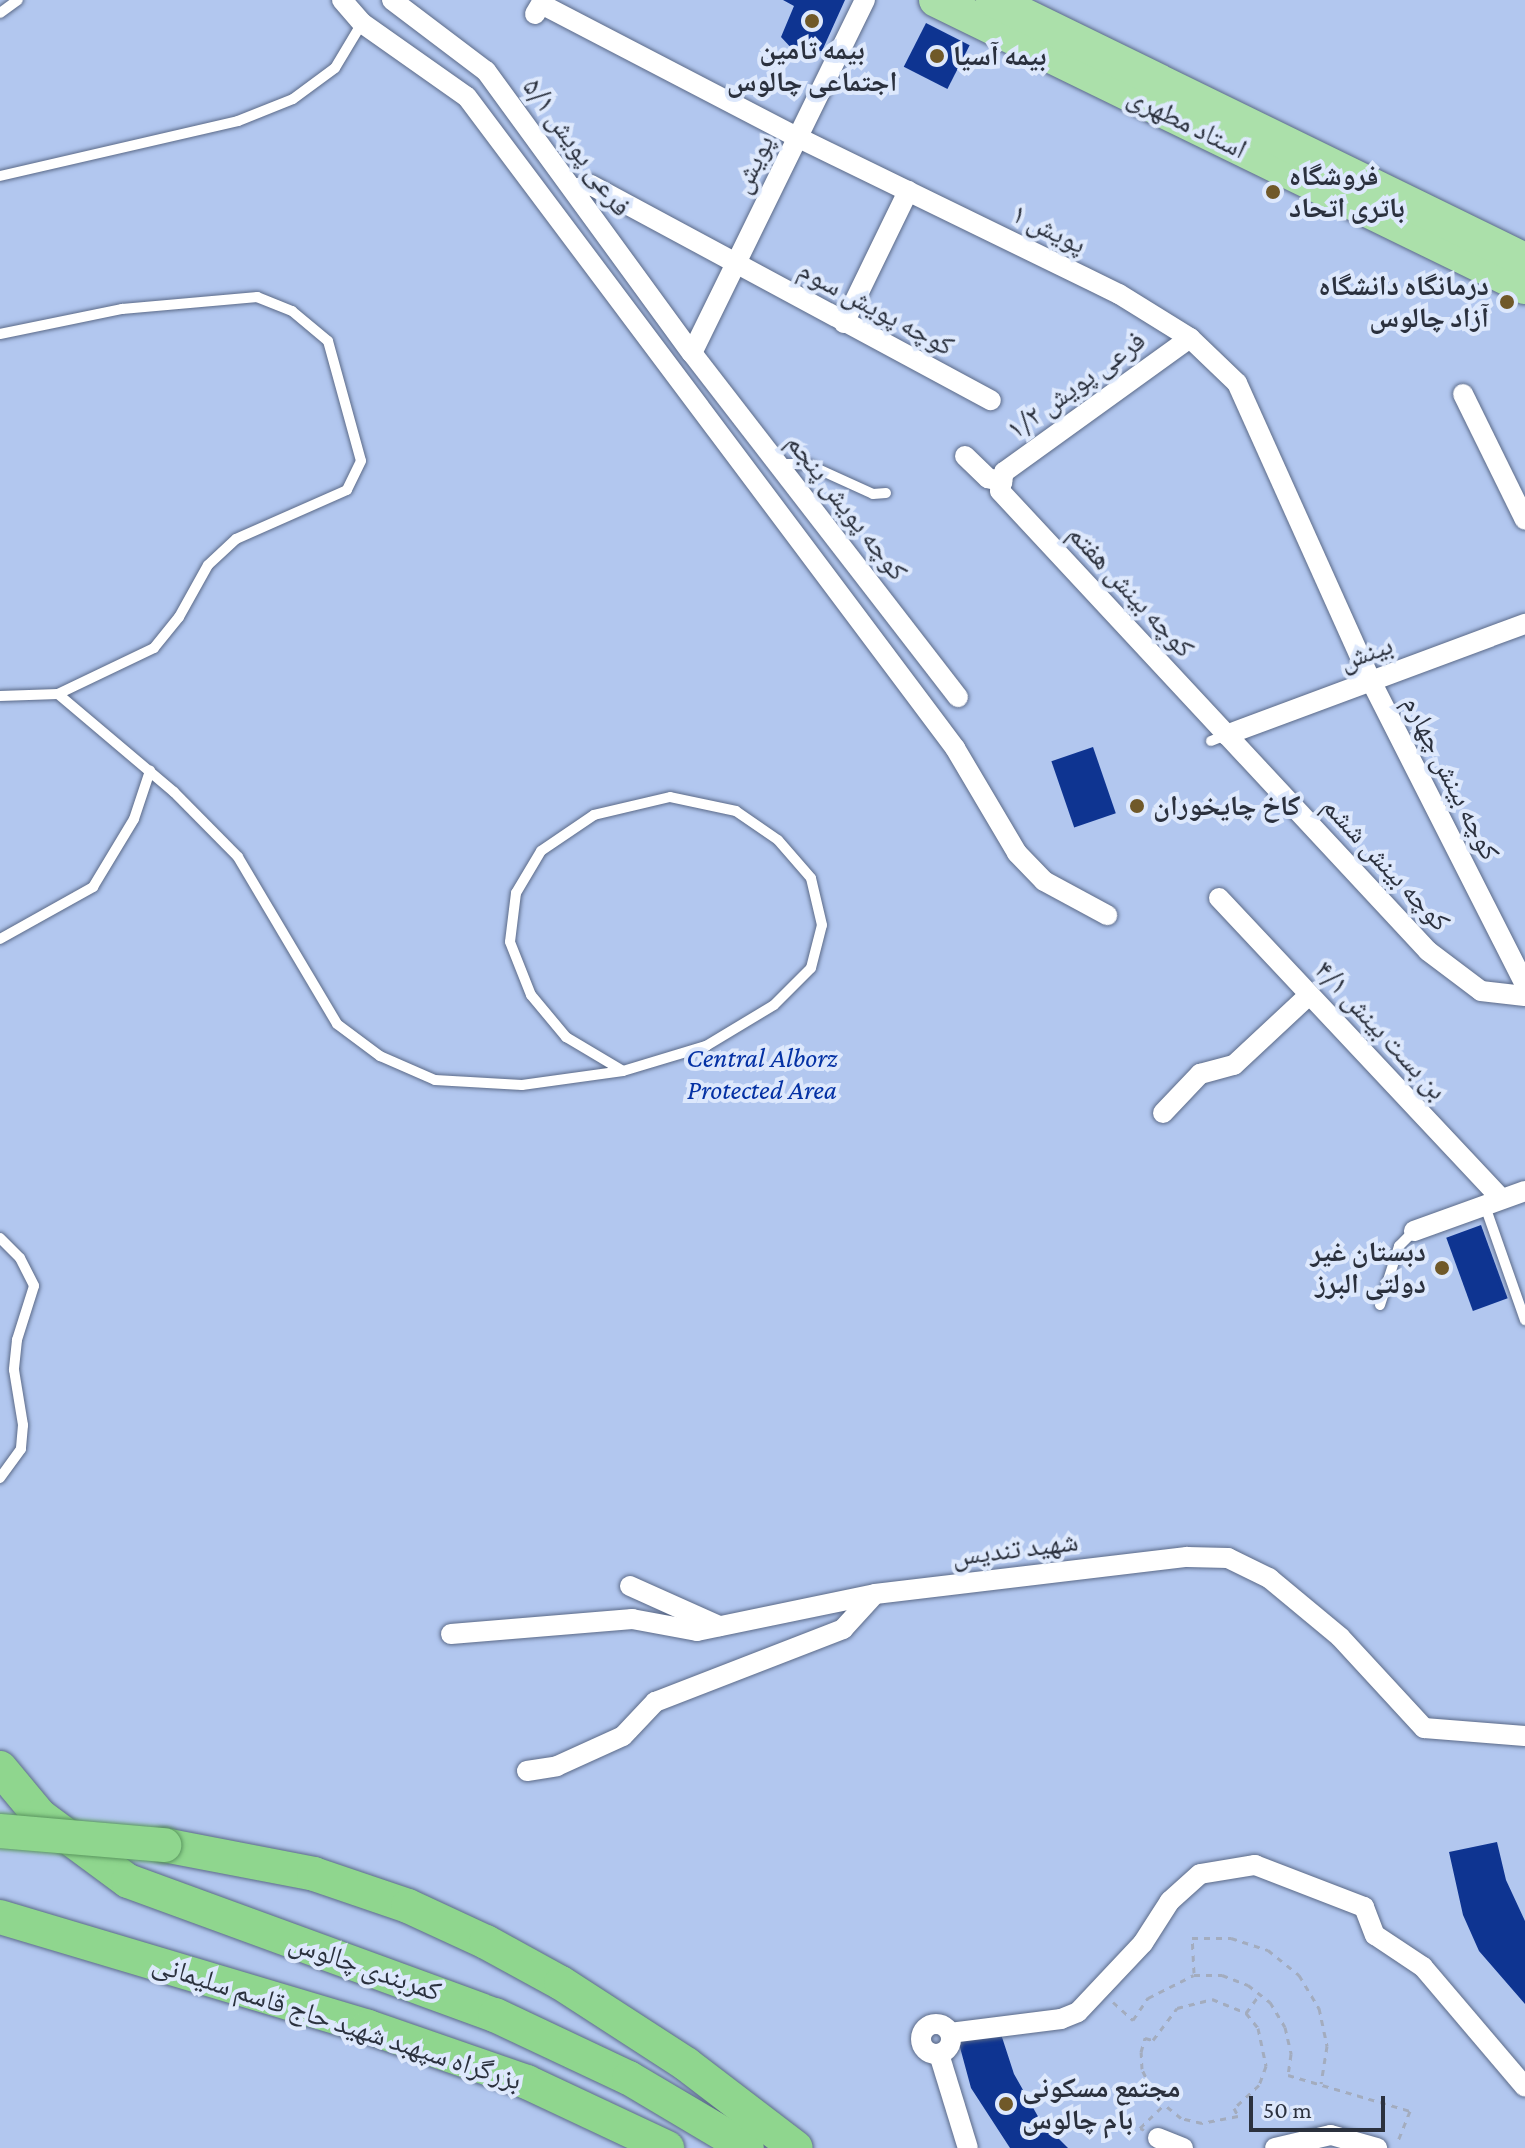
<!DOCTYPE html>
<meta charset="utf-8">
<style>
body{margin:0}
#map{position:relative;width:1525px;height:2148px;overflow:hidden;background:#dde8fc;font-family:"Crimson Pro","Noto Naskh Arabic",serif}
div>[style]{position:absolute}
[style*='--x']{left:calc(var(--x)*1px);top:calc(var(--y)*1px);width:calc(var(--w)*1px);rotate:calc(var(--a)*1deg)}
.green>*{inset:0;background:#b2c7ef;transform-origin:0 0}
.building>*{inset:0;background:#0e3491;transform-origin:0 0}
.path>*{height:3px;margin-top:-1.5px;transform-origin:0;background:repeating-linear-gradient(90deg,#a3acbe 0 6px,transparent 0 12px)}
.roads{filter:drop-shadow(0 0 2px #5b6a88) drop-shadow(0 0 2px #5b6a88)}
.service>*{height:10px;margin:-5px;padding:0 5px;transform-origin:5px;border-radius:5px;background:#fff}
.minor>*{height:20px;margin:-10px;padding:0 10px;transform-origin:10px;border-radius:10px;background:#fff}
.minor>.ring{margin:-10px;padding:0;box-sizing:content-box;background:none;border:20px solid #fff;border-radius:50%}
.primary>*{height:34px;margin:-17px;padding:0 17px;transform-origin:17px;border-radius:17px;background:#abe0aa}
.trunk>*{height:34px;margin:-17px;padding:0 17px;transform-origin:17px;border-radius:17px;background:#8fd68e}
.bridges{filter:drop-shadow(0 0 2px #5a965f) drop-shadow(0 0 2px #5a965f)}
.trunk-bridge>*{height:34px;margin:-17px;padding:0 17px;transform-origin:17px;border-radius:17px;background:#8fd68e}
.dots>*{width:22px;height:22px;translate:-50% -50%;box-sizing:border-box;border:4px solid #dde8fc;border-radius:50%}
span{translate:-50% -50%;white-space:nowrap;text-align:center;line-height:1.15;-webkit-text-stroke:8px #dde8fc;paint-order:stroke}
.poi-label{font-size:28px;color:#2b313e;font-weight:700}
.left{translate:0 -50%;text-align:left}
.right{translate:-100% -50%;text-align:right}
.street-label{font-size:28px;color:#2b313e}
.park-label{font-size:28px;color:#0431a4;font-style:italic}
.scale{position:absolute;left:1249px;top:2096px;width:136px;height:36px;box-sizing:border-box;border:4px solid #2b313e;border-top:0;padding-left:10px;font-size:24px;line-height:28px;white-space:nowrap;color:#2b313e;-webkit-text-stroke:6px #dde8fc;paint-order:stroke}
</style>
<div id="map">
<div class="green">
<div style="left:0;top:0;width:1525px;height:2148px"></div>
</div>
<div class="building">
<div style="clip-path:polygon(783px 0,845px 0,822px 51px,795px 52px,781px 37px,794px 6px)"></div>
<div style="left:926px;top:23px;width:49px;height:49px;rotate:27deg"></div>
<div style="left:1093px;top:747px;width:70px;height:44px;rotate:71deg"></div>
<div style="left:1481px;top:1225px;width:78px;height:37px;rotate:70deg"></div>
<div style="clip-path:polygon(1497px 1842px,1506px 1880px,1525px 1921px,1525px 2004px,1479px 1951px,1463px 1915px,1449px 1852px)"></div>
<div style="clip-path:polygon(1000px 2031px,1014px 2074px,1040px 2120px,1068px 2148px,1010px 2148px,971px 2088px,958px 2040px)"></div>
</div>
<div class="path">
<div style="--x:1194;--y:1973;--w:35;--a:-93"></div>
<div style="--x:1192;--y:1938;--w:39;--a:0"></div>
<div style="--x:1231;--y:1938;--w:39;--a:18"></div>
<div style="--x:1268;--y:1950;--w:40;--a:39"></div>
<div style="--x:1299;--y:1975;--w:39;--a:59"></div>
<div style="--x:1319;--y:2008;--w:39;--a:78"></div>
<div style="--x:1327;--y:2046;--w:38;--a:99"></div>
<div style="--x:1212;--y:1999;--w:37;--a:22"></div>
<div style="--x:1246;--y:2013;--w:19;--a:51"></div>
<div style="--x:1258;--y:2028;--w:39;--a:78"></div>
<div style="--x:1266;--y:2066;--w:20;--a:110"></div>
<div style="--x:1259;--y:2085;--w:34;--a:137"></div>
<div style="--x:1234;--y:2108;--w:9;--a:63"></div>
<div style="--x:1238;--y:2116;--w:37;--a:169"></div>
<div style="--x:1202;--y:2123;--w:22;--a:-167"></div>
<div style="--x:1181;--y:2118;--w:32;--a:-141"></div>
<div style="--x:1156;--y:2098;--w:32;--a:-116"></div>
<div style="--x:1142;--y:2069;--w:17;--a:-93"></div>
<div style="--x:1141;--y:2052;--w:15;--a:-74"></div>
<div style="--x:1145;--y:2038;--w:8;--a:14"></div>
<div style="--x:1153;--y:2040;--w:40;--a:-53"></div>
<div style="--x:1177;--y:2008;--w:36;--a:-14"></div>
<div style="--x:1113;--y:2002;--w:27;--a:42"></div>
<div style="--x:1133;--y:2020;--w:27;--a:-56"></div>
<div style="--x:1148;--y:1998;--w:51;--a:-26.6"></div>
<div style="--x:1194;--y:1975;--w:28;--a:0"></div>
<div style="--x:1222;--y:1975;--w:28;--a:21"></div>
<div style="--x:1248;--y:1985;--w:28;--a:38"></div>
<div style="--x:1270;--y:2002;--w:29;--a:59"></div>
<div style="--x:1285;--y:2027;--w:28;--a:77"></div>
<div style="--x:1291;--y:2054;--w:21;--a:98"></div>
<div style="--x:1288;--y:2075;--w:127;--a:16.4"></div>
<div style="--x:1410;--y:2111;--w:35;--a:112"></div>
<div style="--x:1246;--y:2013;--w:24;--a:-54"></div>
<div style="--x:1144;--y:2130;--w:4;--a:-153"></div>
<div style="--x:1140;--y:2128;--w:32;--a:-44"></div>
</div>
<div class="roads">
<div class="service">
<div style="--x:0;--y:13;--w:22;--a:-36"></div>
<div style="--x:0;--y:176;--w:244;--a:-13"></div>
<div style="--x:238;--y:121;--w:59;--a:-21.8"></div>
<div style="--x:293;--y:99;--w:52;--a:-36.4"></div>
<div style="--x:335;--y:68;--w:52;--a:-59"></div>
<div style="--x:0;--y:334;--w:125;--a:-11.6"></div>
<div style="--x:122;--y:309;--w:136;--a:-5.1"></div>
<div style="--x:257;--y:297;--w:38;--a:22"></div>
<div style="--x:292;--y:311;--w:47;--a:39.8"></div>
<div style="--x:328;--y:341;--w:124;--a:74.6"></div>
<div style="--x:361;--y:461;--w:32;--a:116"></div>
<div style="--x:347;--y:490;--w:121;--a:156.2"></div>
<div style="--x:236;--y:539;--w:38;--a:137"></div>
<div style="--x:208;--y:565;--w:60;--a:119.1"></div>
<div style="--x:179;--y:617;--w:40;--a:129"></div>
<div style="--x:154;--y:648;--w:106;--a:154.4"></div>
<div style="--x:58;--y:694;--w:58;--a:178"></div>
<div style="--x:780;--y:464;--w:27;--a:0"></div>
<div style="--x:807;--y:464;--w:72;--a:24.4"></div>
<div style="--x:873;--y:494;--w:13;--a:-4"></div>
<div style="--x:58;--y:694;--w:152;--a:40.2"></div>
<div style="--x:174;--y:792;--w:91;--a:45.4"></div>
<div style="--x:238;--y:857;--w:194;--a:59.3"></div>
<div style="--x:337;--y:1024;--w:54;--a:36.7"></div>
<div style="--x:380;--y:1056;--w:60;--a:23.6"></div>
<div style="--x:435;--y:1080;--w:87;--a:3.3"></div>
<div style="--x:522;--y:1085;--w:102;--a:-7.9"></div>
<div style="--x:623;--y:1071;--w:87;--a:-16.8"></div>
<div style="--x:706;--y:1046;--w:79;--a:-31.1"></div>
<div style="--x:774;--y:1005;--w:52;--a:-45"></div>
<div style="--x:811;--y:968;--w:44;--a:-75.7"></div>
<div style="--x:822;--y:925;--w:48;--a:-103.2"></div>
<div style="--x:811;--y:878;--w:50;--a:-131"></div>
<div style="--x:778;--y:840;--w:51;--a:-145.4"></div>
<div style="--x:736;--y:811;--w:67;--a:-168"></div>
<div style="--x:670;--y:797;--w:78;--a:166.7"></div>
<div style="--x:594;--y:815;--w:64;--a:145.8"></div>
<div style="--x:541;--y:851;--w:49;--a:120.8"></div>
<div style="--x:516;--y:893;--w:49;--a:97"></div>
<div style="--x:510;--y:942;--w:57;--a:68.4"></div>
<div style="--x:531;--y:995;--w:55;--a:50.2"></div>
<div style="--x:566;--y:1037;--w:66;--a:30.8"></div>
<div style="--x:1211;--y:741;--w:16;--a:-22"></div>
<div style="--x:0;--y:939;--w:107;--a:-29.2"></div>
<div style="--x:93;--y:887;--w:79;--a:-58.9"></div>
<div style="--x:134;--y:819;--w:51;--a:-71.6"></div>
<div style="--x:1485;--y:1206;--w:121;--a:70.7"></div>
<div style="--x:0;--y:1238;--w:28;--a:45"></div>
<div style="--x:20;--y:1258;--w:31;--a:63"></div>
<div style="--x:34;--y:1286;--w:57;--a:107.5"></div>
<div style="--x:17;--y:1340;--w:30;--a:96"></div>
<div style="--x:14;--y:1370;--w:56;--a:80.7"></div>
<div style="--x:23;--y:1425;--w:24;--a:95"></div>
<div style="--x:21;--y:1449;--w:36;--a:126"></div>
<div style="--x:1380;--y:1305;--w:62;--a:-72.1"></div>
<div style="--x:1399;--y:1246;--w:21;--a:-45"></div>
</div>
<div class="minor">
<div style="--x:342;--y:0;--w:30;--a:49"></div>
<div style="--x:362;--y:23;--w:128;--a:35.2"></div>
<div style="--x:467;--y:97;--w:814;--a:53.14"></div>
<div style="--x:955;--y:748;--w:122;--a:59.4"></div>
<div style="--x:1017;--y:853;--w:39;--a:46"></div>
<div style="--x:1044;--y:881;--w:72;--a:28.4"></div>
<div style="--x:392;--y:0;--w:118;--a:37.1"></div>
<div style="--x:486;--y:71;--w:349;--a:53.9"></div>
<div style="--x:692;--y:353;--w:435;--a:52.3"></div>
<div style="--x:535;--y:14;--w:12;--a:-59"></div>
<div style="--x:541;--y:4;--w:288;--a:27.5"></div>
<div style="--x:797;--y:137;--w:358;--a:26"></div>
<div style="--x:1119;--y:294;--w:84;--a:31.8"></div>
<div style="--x:1190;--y:338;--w:65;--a:43.8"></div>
<div style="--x:1237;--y:383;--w:327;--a:65.8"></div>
<div style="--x:1371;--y:681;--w:341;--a:63.1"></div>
<div style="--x:574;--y:189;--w:17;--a:-13"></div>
<div style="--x:591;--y:185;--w:454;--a:28.3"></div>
<div style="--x:844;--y:323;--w:147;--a:-64.1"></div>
<div style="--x:1190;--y:338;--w:229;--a:144.2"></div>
<div style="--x:1004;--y:472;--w:19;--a:102"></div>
<div style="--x:1000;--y:491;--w:628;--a:47.06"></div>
<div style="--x:1428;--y:951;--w:66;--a:37"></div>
<div style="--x:1481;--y:991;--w:44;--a:6.5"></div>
<div style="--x:692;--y:353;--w:393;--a:-63.9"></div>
<div style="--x:1463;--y:394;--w:140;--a:63.8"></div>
<div style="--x:965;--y:456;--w:32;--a:44"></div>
<div style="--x:988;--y:478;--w:15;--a:16"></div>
<div style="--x:1226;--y:735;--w:319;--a:-20.4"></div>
<div style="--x:1219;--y:898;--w:413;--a:46.8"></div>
<div style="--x:1163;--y:1113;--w:54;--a:-46.5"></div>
<div style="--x:1200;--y:1074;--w:35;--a:-15"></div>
<div style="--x:1234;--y:1065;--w:103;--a:-43"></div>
<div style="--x:1414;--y:1231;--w:118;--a:-19.8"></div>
<div style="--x:630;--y:1586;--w:98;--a:24.2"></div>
<div style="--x:451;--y:1634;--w:182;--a:-4.7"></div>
<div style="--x:632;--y:1619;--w:66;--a:10.5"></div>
<div style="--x:697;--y:1631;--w:182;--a:-11.7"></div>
<div style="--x:875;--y:1594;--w:314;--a:-6.8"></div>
<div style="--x:1187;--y:1557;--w:41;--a:1.4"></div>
<div style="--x:1228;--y:1558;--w:46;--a:26"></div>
<div style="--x:1269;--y:1578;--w:92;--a:39.7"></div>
<div style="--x:1340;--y:1637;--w:124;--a:47.3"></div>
<div style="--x:1424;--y:1728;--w:101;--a:4.5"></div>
<div style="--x:527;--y:1771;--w:30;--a:-9"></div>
<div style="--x:557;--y:1766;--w:72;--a:-24.4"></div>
<div style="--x:623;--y:1736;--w:47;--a:-46.7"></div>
<div style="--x:655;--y:1702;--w:202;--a:-21.2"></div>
<div style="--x:843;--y:1629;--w:47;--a:-47.6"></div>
<div class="ring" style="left:921px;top:2024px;width:10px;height:10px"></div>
<div style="--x:950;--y:2033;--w:112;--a:-7.2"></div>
<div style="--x:1061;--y:2019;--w:18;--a:-22"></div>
<div style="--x:1078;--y:2012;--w:95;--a:-46.7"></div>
<div style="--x:1143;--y:1943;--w:50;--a:-57.3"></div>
<div style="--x:1170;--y:1901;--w:40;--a:-42"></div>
<div style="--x:1200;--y:1874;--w:56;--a:-9.3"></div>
<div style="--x:1255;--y:1865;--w:117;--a:21.1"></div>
<div style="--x:1364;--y:1907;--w:30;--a:69"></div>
<div style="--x:1375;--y:1935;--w:58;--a:33.7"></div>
<div style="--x:1423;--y:1967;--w:157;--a:49.6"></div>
<div style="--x:939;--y:2054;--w:98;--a:72.9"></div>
<div style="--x:1158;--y:2138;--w:27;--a:22"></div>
<div style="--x:1275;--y:2148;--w:57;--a:-13.1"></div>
<div style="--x:1331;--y:2135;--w:48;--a:15.8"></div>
</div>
<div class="primary">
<div style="--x:936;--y:0;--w:655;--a:25.98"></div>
<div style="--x:993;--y:0;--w:592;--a:26.05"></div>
</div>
<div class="trunk">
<div style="--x:0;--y:1768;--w:62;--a:50.2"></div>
<div style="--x:40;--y:1816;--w:109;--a:36.5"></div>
<div style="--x:128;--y:1881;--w:391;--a:20.1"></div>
<div style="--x:495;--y:2015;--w:148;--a:25.2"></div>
<div style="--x:629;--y:2078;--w:137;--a:30.7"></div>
<div style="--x:164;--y:1845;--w:153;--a:10.9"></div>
<div style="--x:314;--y:1874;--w:99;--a:18.8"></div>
<div style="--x:408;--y:1906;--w:86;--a:24.8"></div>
<div style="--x:486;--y:1942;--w:85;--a:28.7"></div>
<div style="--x:561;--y:1983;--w:149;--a:32.9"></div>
<div style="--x:686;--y:2064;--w:138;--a:37.4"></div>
<div style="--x:0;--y:1917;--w:384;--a:16.6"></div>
<div style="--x:368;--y:2027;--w:168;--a:19.1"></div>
<div style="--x:527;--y:2082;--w:155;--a:25.2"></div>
</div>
</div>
<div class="bridges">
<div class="trunk-bridge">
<div style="--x:0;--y:1831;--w:165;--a:4.9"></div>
</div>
</div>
<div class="dots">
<div style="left:812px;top:21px;background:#705929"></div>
<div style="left:937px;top:56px;background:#705929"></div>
<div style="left:1273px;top:192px;background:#705929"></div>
<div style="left:1507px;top:302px;background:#705929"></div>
<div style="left:1137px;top:806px;background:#705929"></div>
<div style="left:1442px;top:1268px;background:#705929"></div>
<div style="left:1006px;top:2104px;background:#705929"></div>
</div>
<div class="poi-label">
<span style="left:812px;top:66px">بیمه تامین<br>اجتماعی چالوس</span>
<span class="left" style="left:953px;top:56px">بیمه آسیا</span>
<span class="left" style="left:1289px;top:192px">فروشگاه<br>باتری اتحاد</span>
<span class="right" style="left:1489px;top:302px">درمانگاه دانشگاه<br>آزاد چالوس</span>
<span class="left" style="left:1153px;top:806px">کاخ چایخوران</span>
<span class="right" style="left:1426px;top:1268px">دبستان غیر<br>دولتی البرز</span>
<span class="left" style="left:1022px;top:2104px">مجتمع مسکونی<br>بام چالوس</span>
</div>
<div class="street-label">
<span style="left:1187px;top:123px;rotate:26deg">استاد مطهری</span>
<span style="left:577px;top:147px;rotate:54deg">فرعی پویش ۵/۱</span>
<span style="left:753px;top:164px;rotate:-64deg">پویش</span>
<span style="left:1049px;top:229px;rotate:26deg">پویش ۱</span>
<span style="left:876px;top:308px;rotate:28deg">کوچه پویش سوم</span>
<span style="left:1076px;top:385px;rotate:-36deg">فرعی پویش ۱/۲</span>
<span style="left:847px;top:507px;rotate:52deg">کوچه پویش پنجم</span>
<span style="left:1131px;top:591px;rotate:47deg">کوچه بینش هفتم</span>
<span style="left:1366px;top:653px;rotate:-20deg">بینش</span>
<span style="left:1451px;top:778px;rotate:63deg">کوچه بینش چهارم</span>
<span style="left:1386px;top:864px;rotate:47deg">کوچه بینش ششم</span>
<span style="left:1381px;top:1030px;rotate:47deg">بن بست بینش ۴/۱</span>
<span style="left:1015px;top:1549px;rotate:-7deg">شهید تندیس</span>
<span style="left:365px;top:1967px;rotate:19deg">کمربندی چالوس</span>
<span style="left:337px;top:2022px;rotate:18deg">بزرگراه سپهبد شهید حاج قاسم سلیمانی</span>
</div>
<div class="park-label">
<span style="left:762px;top:1074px">Central Alborz<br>Protected Area</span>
</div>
<div class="scale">50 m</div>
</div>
